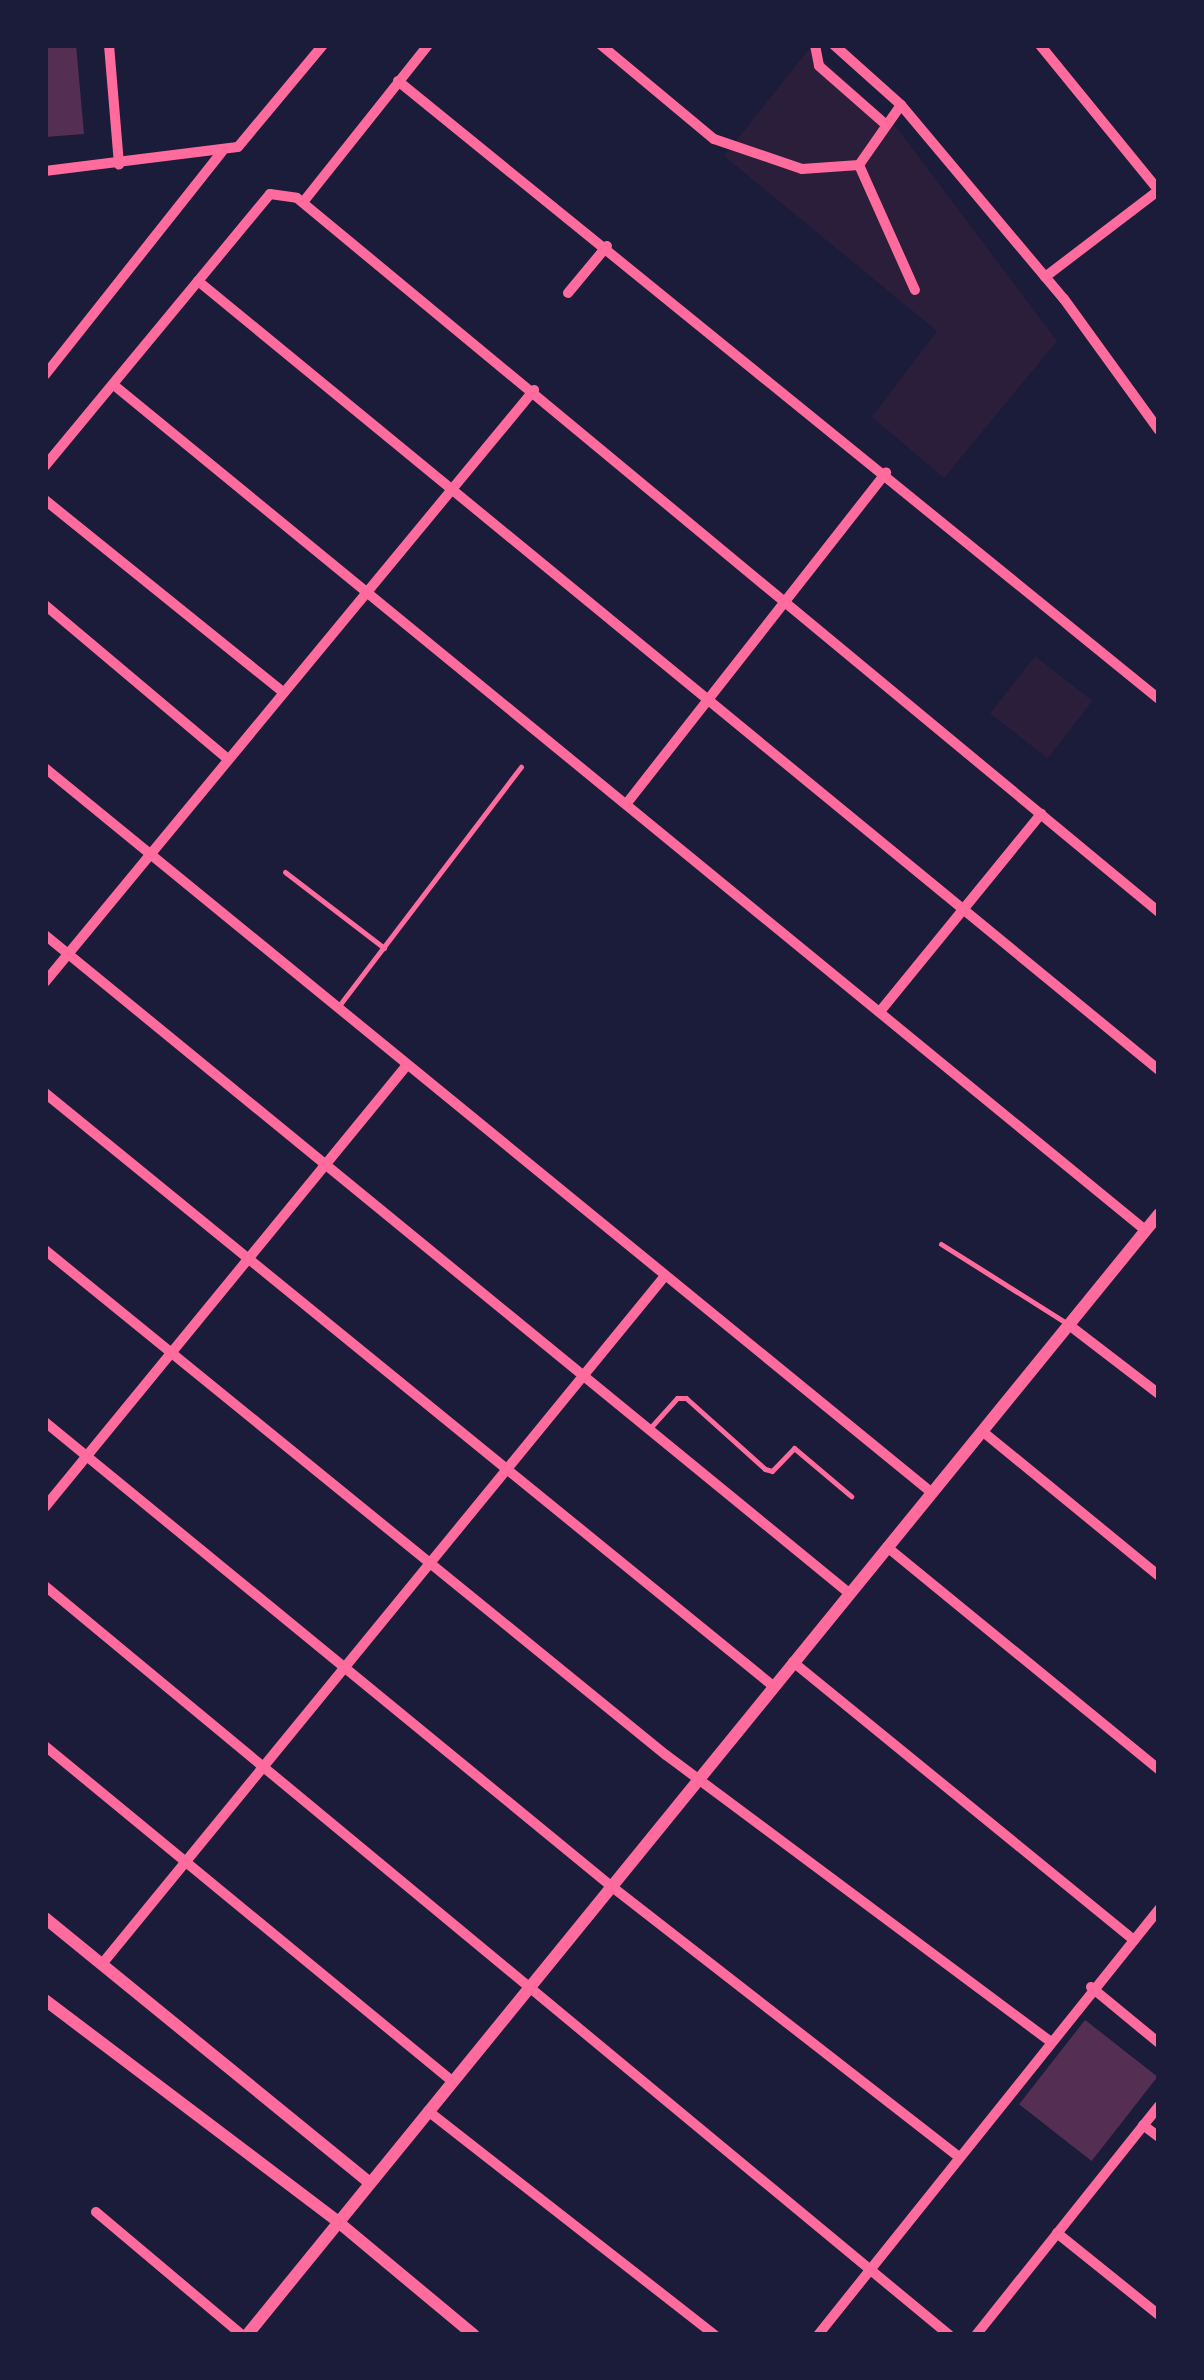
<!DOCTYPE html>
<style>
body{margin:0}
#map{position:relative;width:1204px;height:2380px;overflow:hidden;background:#1b1b3a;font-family:Raleway,sans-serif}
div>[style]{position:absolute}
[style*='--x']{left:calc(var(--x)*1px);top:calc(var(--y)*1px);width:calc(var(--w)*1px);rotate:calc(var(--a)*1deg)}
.green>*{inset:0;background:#2a1e3b;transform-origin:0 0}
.building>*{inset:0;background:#542f53;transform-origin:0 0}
.service>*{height:5px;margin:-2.5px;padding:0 2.5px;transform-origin:2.5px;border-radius:2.5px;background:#ff6b9d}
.minor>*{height:10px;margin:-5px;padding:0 5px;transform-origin:5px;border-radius:5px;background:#ff6b9d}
.tertiary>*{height:12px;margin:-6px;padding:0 6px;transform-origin:6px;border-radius:6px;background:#ff6b9d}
span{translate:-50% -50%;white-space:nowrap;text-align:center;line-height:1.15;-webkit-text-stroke:8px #1b1b3a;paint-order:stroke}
.frame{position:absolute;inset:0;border:48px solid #1b1b3a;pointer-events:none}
</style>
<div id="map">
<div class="green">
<div style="clip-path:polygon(810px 48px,897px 128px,1057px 341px,944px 478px,872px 417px,937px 331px,724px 156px)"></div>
<div style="left:1035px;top:656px;width:73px;height:73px;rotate:38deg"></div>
</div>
<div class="building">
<div style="clip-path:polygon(45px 45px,76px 45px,84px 134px,45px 137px)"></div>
<div style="left:1085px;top:2020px;width:92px;height:107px;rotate:38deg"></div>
</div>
<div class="service">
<div style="--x:285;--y:872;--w:125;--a:37.5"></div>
<div style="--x:338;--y:1007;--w:302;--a:-52.7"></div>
<div style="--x:941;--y:1244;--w:146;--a:32.2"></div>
<div style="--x:651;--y:1427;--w:39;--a:-48"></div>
<div style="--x:677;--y:1398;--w:9;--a:0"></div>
<div style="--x:686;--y:1398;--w:106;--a:41.9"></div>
<div style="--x:765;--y:1469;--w:7;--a:16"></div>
<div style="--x:772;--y:1471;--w:32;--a:-46"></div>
<div style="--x:794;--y:1448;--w:75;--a:40.1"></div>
</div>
<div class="minor">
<div style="--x:109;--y:45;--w:120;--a:85.2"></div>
<div style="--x:601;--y:45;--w:147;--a:39.8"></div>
<div style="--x:714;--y:139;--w:93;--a:18.8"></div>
<div style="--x:802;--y:169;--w:57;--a:-4"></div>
<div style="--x:859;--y:165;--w:73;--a:-55"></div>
<div style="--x:815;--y:45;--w:21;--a:79"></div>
<div style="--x:819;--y:66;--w:88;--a:41.3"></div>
<div style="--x:834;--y:45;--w:90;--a:41.8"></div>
<div style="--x:901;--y:105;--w:253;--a:50"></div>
<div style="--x:1064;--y:299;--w:162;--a:54.1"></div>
<div style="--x:1040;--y:45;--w:188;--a:50.8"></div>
<div style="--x:398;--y:81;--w:980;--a:39.08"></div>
<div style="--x:859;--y:165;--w:137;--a:65.9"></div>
<div style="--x:45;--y:171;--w:194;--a:-7.1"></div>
<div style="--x:238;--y:147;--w:133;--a:-50.2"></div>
<div style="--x:304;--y:201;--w:199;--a:-51.5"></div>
<div style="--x:1045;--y:277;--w:143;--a:-37.3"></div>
<div style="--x:198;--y:281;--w:1243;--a:39.39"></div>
<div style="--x:568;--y:293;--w:61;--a:-50.3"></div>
<div style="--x:45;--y:375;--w:285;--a:-51.6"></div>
<div style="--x:115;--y:386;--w:1332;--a:39.33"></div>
<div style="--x:45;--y:466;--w:353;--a:-50.4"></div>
<div style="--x:270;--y:194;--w:27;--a:8"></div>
<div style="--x:297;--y:198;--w:1119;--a:39.64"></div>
<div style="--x:45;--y:500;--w:304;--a:38.9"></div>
<div style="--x:45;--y:605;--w:238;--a:40.1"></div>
<div style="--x:45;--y:768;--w:1146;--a:39.26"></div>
<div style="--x:627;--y:803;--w:420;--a:-51.9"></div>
<div style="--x:45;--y:935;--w:1039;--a:39.3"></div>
<div style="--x:45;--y:982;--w:768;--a:-50.44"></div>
<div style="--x:882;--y:1009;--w:252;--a:-50.8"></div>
<div style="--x:45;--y:1093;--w:938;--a:39.16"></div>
<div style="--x:45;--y:1250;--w:800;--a:39.12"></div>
<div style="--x:666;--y:1755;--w:477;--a:36.7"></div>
<div style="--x:1069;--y:1325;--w:113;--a:37.5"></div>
<div style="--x:45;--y:1422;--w:732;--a:39.34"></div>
<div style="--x:611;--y:1886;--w:437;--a:37.9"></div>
<div style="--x:982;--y:1431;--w:229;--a:39.3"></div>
<div style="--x:45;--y:1507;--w:571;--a:-50.68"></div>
<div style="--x:887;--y:1547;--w:352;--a:39.3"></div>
<div style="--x:45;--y:1586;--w:1174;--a:39.64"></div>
<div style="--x:793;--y:1662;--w:440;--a:39.2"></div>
<div style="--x:45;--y:1746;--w:527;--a:39.46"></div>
<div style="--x:102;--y:1964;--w:889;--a:-50.71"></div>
<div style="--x:1091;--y:1987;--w:88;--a:39.5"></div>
<div style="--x:428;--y:2111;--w:364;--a:38"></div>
<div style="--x:1143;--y:2125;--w:20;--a:37"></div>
<div style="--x:96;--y:2212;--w:191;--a:40.1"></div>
<div style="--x:1057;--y:2233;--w:131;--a:38.8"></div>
<div style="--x:818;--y:2335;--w:546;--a:-51.32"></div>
<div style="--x:976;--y:2335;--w:293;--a:-51.4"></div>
</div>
<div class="tertiary">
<div style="--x:45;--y:1918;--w:418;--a:39.2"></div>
<div style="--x:45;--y:2000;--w:366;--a:37.1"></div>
<div style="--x:337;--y:2221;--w:178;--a:39.8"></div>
<div style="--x:247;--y:2335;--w:1445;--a:-50.87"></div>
</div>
<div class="frame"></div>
</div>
